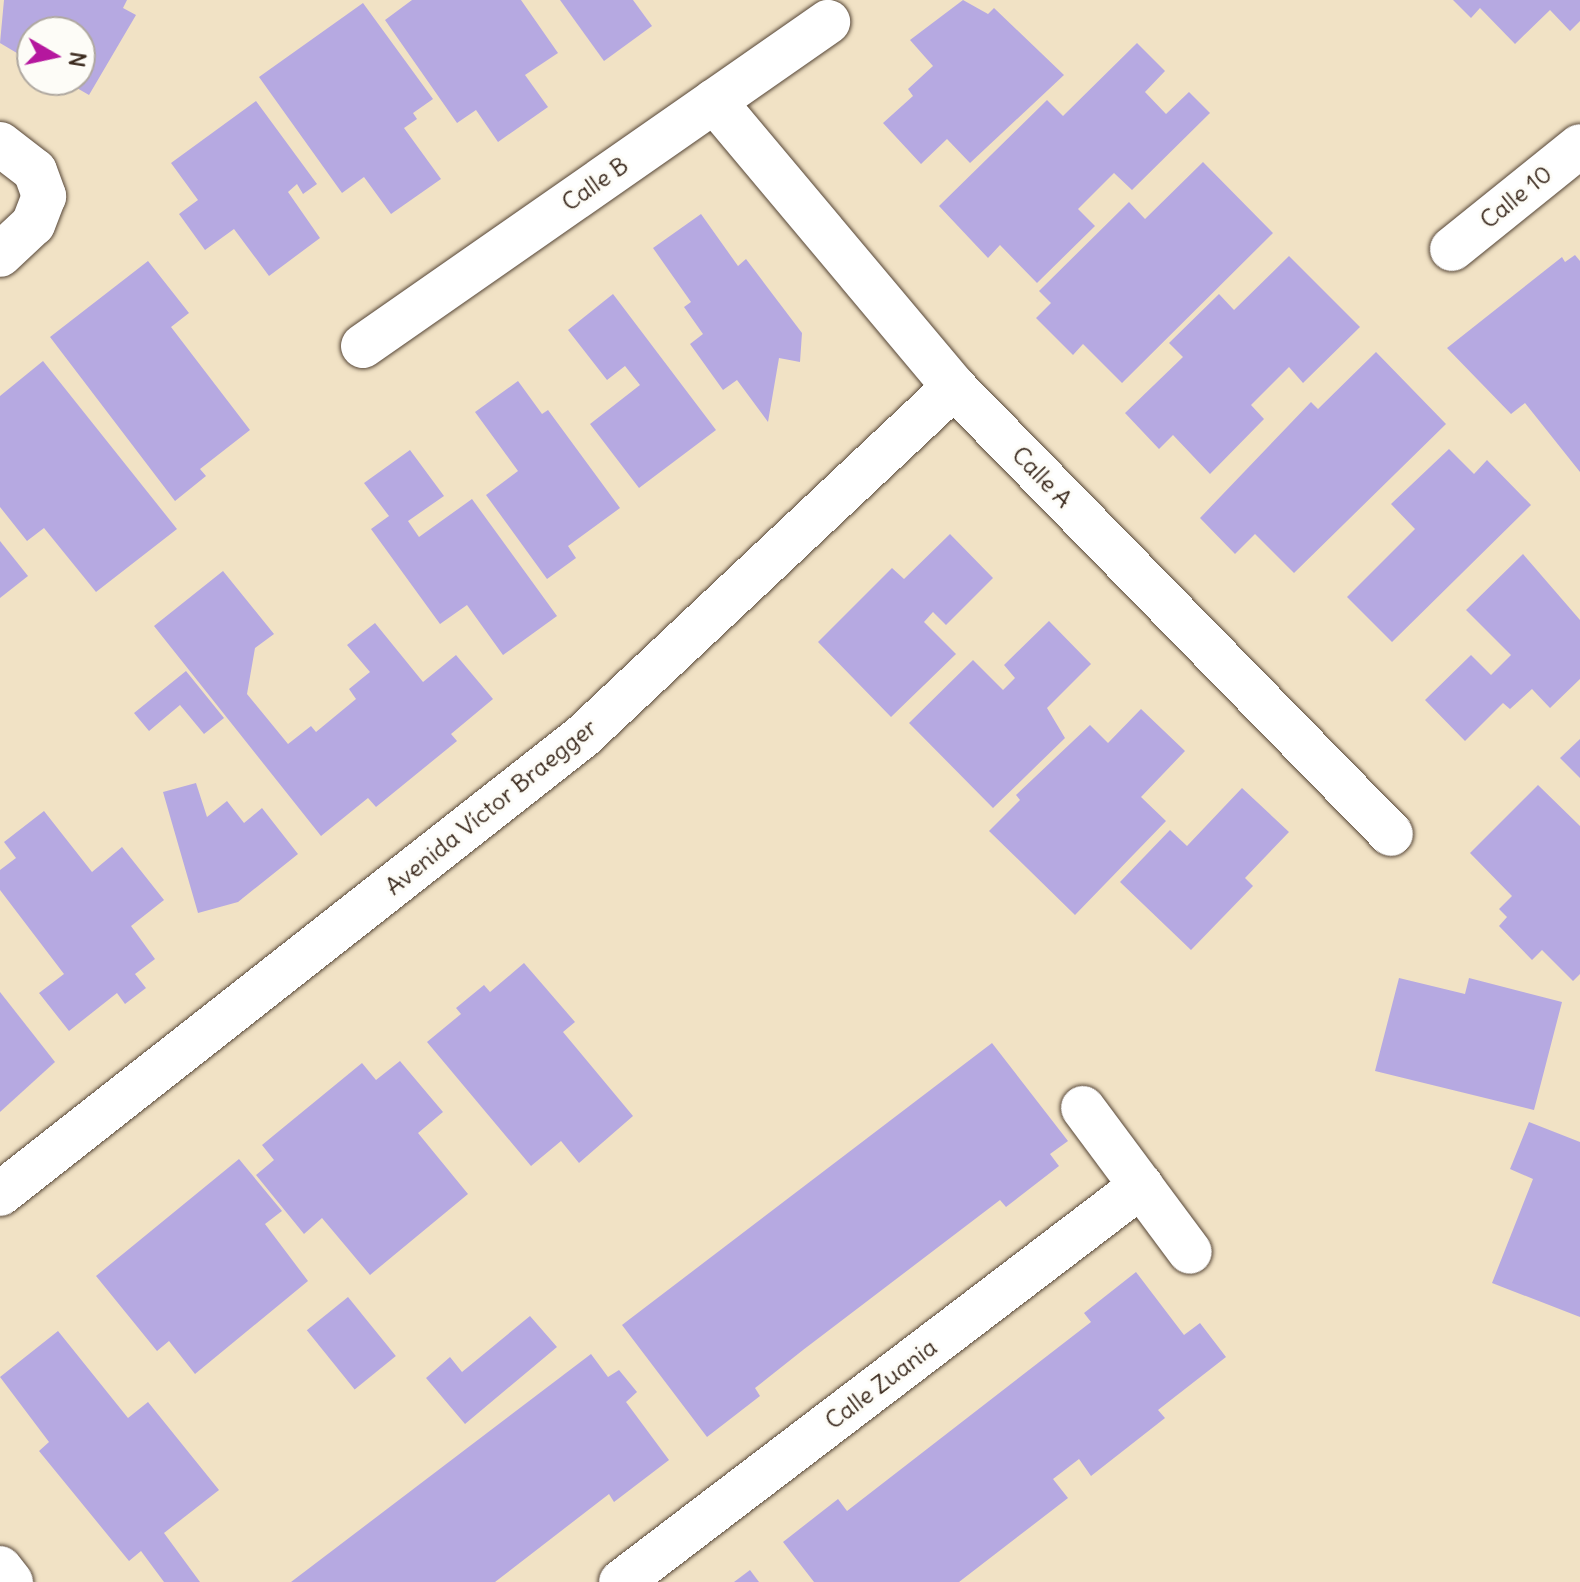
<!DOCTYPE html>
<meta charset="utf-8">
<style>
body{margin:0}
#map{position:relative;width:1580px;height:1582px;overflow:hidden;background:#f1e2c5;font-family:Delius,sans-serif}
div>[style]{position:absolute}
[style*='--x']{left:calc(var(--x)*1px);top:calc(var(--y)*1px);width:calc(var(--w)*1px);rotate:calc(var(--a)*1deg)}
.building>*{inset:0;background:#b6a9e1;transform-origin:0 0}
.roads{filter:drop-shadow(0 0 2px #564637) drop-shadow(0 0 2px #564637)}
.minor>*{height:44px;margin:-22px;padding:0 22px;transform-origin:22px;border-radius:22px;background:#fff}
span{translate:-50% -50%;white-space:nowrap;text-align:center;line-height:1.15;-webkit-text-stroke:6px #fdfcf7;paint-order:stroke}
.street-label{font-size:24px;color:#3b2a1e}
.north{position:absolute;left:16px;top:16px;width:80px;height:80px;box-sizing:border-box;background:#fdfcf7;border:2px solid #afa8a0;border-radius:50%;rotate:99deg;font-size:22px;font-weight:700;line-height:32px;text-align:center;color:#3b2a1e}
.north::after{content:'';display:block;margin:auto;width:28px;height:36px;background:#b5179e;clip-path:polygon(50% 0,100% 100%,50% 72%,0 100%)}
</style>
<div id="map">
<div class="building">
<div style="clip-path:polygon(4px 0,127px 0,123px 8px,136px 15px,89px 95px,63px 80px,80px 80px,80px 32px,32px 32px,32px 62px,0 43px)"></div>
<div style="clip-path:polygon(412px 0,521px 0,558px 53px,525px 75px,548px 107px,498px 142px,476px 110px,457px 123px,385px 20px)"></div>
<div style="clip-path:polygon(560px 0,633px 0,652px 26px,604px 61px)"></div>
<div style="clip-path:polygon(963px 0,988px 14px,994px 8px,1064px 75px,970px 163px,947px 139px,921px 164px,883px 123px,913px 96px,908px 89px,933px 66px,910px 40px)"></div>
<div style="clip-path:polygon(1453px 0,1580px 0,1580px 21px,1570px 31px,1550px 10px,1515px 44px,1480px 8px,1471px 18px)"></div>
<div style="clip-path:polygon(363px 3px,433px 99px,413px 113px,417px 119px,404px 128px,441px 179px,391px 214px,364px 177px,342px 193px,259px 77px)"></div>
<div style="clip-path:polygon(1137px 43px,1165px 71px,1145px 92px,1166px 114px,1189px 92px,1210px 113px,1132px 190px,1114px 173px,1078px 209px,1095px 226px,1037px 283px,1000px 245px,988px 258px,939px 206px,1047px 100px,1063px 116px)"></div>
<div style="clip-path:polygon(256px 101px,317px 184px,303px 194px,297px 184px,288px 192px,320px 238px,269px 276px,234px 229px,205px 250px,179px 214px,198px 200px,171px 163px)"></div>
<div style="clip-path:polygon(1203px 162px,1273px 233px,1122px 383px,1083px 344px,1073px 355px,1036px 318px,1051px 303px,1039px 291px,1129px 202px,1145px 219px)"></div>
<div style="clip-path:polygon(701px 214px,738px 266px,746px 259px,802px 333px,800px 362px,779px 358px,768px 422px,737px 380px,723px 390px,690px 344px,703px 334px,684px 307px,691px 302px,653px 248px)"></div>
<div style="clip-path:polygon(1575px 255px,1580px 261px,1580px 472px,1525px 403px,1511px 414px,1447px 348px,1562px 257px,1565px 262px)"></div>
<div style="clip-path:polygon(1289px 256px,1360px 327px,1303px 383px,1289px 367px,1251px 405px,1264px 419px,1210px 474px,1173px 435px,1159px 449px,1125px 413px,1183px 357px,1169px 343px,1219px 294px,1234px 310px)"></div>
<div style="clip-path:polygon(148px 261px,189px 313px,171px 327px,250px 430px,200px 469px,206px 476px,175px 501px,50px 337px)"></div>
<div style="clip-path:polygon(613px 294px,716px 430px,639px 488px,590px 424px,640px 385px,625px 366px,607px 380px,568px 330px)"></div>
<div style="clip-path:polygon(1376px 352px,1446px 424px,1294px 573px,1255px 534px,1235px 554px,1200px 518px,1311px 402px,1318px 409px)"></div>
<div style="clip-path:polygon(43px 361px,177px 529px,96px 592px,44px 528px,27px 541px,0 507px,0 396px)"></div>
<div style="clip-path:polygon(518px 381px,542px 414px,548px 410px,620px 508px,568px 546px,576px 558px,547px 579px,486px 495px,518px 471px,475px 412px)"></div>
<div style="clip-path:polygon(1449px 449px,1474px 474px,1487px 460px,1531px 505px,1392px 642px,1347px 597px,1415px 529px,1391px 504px)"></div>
<div style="clip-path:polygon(410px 450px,444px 496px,408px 521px,419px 537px,472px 499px,557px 616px,503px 655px,467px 605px,440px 624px,371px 529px,389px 516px,364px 483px)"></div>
<div style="clip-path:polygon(950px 534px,993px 578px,946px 625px,933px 612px,924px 622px,956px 654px,891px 717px,818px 642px,892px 568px,904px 579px)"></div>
<div style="clip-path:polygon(0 541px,28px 576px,0 598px)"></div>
<div style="clip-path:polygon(1523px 554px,1580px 620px,1580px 679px,1550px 708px,1532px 689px,1510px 709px,1503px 703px,1465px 741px,1425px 700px,1471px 655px,1491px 675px,1511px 655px,1466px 610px)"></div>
<div style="clip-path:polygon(223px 571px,274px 634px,255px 648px,247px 694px,288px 744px,311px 726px,316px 732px,356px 699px,349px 689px,370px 672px,347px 645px,375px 623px,423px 682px,456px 655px,493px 699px,451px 734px,457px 741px,376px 807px,368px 798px,321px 836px,154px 626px)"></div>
<div style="clip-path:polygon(1049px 621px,1091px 664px,1047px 708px,1065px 738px,993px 808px,909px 723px,973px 660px,1003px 690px,1015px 678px,1004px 665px)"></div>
<div style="clip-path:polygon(186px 671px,224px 718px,204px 734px,180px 705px,149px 731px,134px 713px)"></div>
<div style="clip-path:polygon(1141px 709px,1185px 751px,1141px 797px,1166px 821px,1075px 915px,989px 831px,1020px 800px,1016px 795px,1090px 725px,1108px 743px)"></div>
<div style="clip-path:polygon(1580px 739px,1580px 778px,1560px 758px)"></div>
<div style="clip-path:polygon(196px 783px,207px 817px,227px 801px,244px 823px,262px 808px,298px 854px,238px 902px,198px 913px,163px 792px)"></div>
<div style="clip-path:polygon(1538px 785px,1580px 826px,1580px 974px,1573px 981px,1542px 950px,1532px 960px,1499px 926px,1507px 917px,1499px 909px,1512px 896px,1470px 853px)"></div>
<div style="clip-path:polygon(1242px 788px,1289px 832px,1245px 878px,1253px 886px,1191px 950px,1120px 882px,1170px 830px,1187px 846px)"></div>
<div style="clip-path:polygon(44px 811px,92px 872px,122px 847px,164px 900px,131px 926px,155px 959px,135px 974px,146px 988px,125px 1004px,117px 993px,69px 1031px,39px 993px,64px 974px,0 890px,0 870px,16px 858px,4px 842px)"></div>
<div style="clip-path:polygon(524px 963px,575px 1022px,563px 1032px,633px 1116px,579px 1163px,561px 1141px,531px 1166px,427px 1042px,461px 1014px,456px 1008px,484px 985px,490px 992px)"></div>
<div style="clip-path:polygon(1399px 978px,1465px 994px,1469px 978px,1562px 1002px,1534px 1110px,1375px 1071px)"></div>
<div style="clip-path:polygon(0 992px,55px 1062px,0 1112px)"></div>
<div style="clip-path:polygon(992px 1043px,1068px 1141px,1050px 1154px,1059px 1166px,1006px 1207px,1000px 1200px,803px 1350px,755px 1388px,760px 1396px,707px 1437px,622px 1325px)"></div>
<div style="clip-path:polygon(400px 1061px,443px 1112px,418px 1133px,468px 1194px,370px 1275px,322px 1218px,304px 1234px,256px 1175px,274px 1160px,262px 1145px,362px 1063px,376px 1080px)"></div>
<div style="clip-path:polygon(1529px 1122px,1580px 1142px,1580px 1317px,1492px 1283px,1533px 1179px,1510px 1169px)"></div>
<div style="clip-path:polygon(239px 1159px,282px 1211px,265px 1224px,308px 1281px,195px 1374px,169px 1341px,157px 1351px,96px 1276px)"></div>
<div style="clip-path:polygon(1136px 1272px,1184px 1335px,1200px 1323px,1226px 1357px,1158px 1410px,1165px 1418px,1091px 1476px,1079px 1459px,1053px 1479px,1068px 1498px,959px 1582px,814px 1582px,783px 1542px,838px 1499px,847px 1511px,1091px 1322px,1084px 1313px)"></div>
<div style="left:348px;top:1297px;width:76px;height:53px;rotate:51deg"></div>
<div style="clip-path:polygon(530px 1316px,557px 1347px,465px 1424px,426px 1378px,450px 1357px,462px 1372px)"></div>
<div style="clip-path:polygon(58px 1331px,128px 1418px,148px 1402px,219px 1490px,164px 1533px,200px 1582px,164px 1582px,141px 1551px,129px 1561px,39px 1451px,49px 1442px,0 1377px)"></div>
<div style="clip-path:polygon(591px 1354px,608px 1377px,619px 1370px,637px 1392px,626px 1402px,669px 1460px,614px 1502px,609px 1494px,495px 1582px,291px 1582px)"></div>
<div style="clip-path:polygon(750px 1570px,759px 1582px,734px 1582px)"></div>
</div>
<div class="roads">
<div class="minor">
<div style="--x:714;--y:101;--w:373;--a:50"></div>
<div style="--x:954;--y:387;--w:625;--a:45.65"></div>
<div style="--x:0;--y:144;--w:44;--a:37.6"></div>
<div style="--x:35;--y:171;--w:27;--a:70"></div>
<div style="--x:44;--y:196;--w:30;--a:111"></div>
<div style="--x:33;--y:224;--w:45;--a:136.8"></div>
<div style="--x:1452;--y:249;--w:164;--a:-38.8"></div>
<div style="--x:363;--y:346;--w:567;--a:-34.87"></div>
<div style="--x:1083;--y:1108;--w:179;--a:53.4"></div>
<div style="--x:0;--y:1194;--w:741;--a:-38.15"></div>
<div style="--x:583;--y:736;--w:509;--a:-43.25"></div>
<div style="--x:0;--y:1568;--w:18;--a:52"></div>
<div style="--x:621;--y:1582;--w:654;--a:-37.29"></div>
</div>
</div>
<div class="street-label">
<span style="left:595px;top:184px;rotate:-35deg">Calle B</span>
<span style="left:1516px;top:197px;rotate:-39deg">Calle 10</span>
<span style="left:1042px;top:477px;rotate:46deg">Calle A</span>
<span style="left:491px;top:807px;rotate:-39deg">Avenida Víctor Braegger</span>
<span style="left:881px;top:1384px;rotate:-37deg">Calle Zuania</span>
</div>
<div class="north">N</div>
</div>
